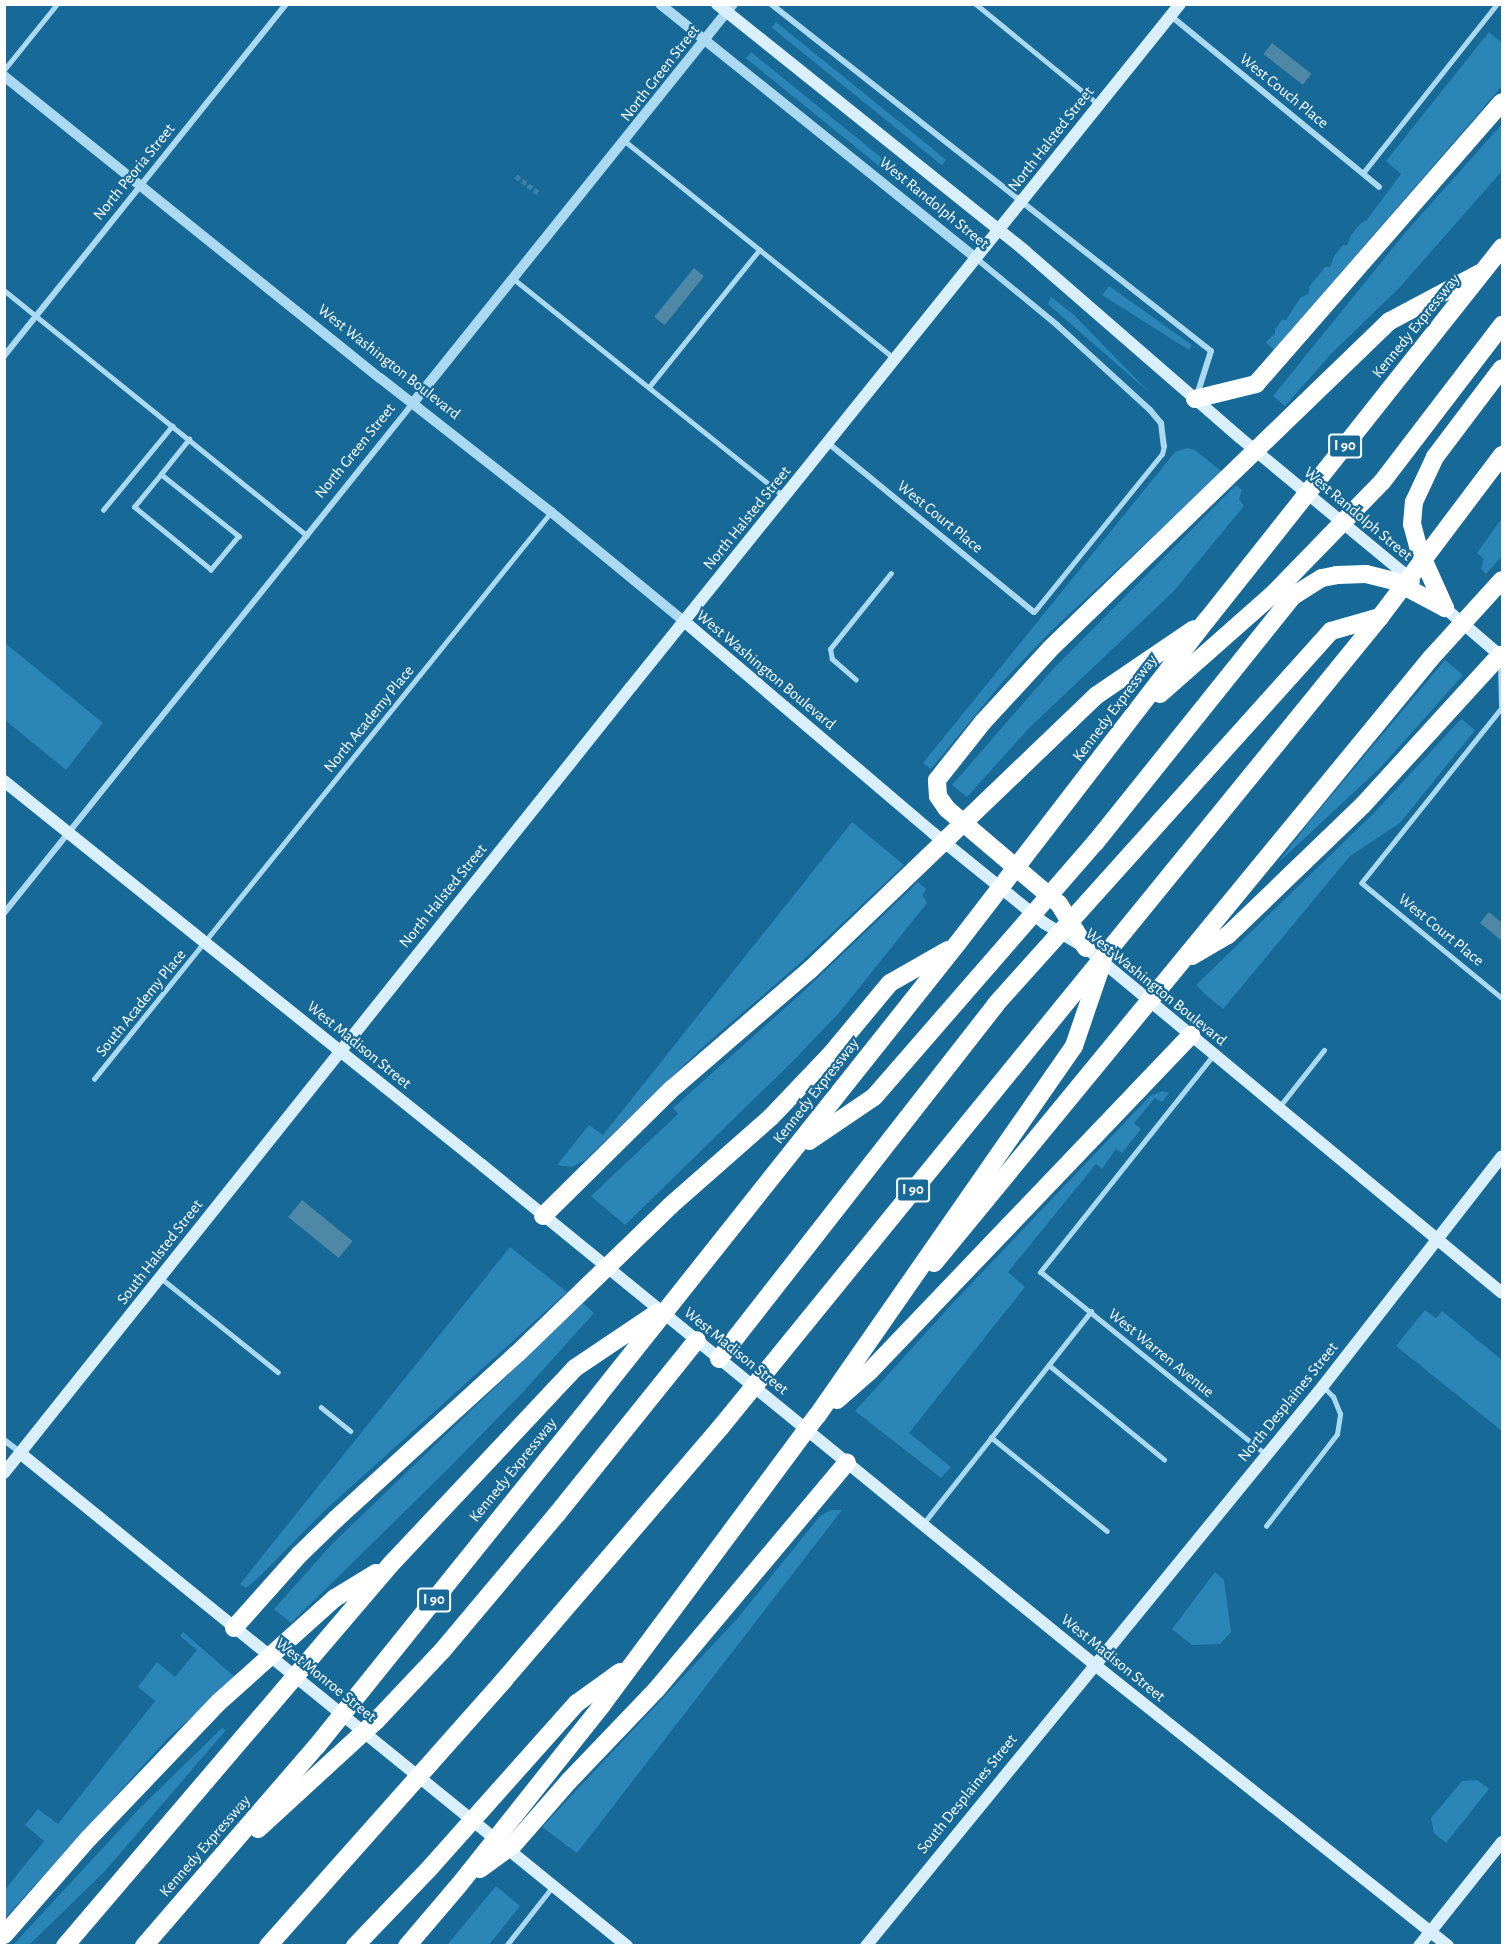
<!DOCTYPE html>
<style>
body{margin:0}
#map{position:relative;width:1507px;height:1950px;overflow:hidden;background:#176997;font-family:"Alegreya Sans",sans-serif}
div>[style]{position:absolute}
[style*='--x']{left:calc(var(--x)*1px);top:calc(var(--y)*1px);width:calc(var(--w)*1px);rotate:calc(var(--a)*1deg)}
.green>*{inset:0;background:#2b85b6;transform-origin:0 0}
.water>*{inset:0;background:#4f88a7;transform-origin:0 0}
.pedestrian-tunnel>*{height:5px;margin-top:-2.5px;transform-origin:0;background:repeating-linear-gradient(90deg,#3a80a7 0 5px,transparent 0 7.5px)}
.service>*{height:4.5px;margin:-2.25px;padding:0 2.25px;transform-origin:2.25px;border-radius:2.25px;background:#aad9f1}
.minor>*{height:6px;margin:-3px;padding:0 3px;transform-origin:3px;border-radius:3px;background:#aad9f1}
.tertiary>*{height:10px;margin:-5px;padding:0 5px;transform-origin:5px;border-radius:5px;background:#aad9f1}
.secondary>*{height:12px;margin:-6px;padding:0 6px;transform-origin:6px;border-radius:6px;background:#d9effc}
.motorway>*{height:18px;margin:-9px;padding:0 9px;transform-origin:9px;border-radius:9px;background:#fff}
span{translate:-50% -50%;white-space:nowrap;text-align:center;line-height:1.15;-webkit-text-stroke:4.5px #176997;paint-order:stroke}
.shield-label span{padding:2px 4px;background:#176997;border:2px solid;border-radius:4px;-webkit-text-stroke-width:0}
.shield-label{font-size:15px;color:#fff;font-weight:700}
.street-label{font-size:16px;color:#fff}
.frame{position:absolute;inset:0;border:6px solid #fff;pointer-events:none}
</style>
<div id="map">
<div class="green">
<div style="left:776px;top:22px;width:219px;height:7px;rotate:39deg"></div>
<div style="clip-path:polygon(1489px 32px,1502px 43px,1502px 86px,1274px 350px,1266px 342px,1275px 333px,1275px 329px,1282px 320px,1286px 320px,1300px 298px,1309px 293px,1309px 287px,1325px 267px,1330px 267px,1334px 256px,1343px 245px,1347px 245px,1351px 235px,1362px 222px,1366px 221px,1401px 174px,1386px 161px)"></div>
<div style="left:751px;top:52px;width:220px;height:8px;rotate:39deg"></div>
<div style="clip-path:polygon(1502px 124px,1502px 171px,1400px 287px,1331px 354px,1285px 406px,1273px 396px,1405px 233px)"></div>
<div style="clip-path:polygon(1109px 286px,1192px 345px,1189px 350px,1102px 295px)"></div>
<div style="clip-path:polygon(1051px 297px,1074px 315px,1151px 394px,1048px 304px)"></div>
<div style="clip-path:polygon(1187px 448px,1195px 450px,1222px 472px,1051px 631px,1004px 680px,931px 769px,923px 763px,1175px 452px)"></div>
<div style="clip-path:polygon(1236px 485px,1242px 490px,1239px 499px,1244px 506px,1173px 592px,1029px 728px,967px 797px,952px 785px,1054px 668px)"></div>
<div style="clip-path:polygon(1502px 518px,1502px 556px,1486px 574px,1481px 569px,1484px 559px,1477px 553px)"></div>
<div style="clip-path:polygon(5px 643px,103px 723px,66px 770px,5px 720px)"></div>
<div style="clip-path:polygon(1445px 660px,1463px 675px,1381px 767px,1278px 863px,1310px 821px)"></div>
<div style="clip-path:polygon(1461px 719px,1475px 730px,1400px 823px,1350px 856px,1223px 1009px,1206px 995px,1196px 985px,1374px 813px)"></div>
<div style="clip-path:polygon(852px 822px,904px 865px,799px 964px,705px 1045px,584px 1161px,572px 1167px,557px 1165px,589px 1125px,603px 1135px)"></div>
<div style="clip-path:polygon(918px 882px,926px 889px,923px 895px,927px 903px,839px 1013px,790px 1064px,625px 1225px,591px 1196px,678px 1114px,673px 1108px,804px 991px)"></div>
<div style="clip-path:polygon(1162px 1091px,1169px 1093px,1162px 1102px,1155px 1098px,1134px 1123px,1141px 1129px,1122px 1153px,1116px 1149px,1102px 1169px,1096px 1164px,1008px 1272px,1025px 1287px,909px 1433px,951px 1467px,941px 1478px,855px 1411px,953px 1303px,1150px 1096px)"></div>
<div style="clip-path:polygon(510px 1247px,567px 1292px,323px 1512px,259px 1577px,246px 1588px,240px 1584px)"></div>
<div style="clip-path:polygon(583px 1303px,594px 1313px,524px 1391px,449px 1468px,291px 1623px,274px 1609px,333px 1543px)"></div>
<div style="clip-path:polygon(1425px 1310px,1436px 1318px,1442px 1311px,1502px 1360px,1502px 1431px,1396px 1346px)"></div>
<div style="clip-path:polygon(831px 1510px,842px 1510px,577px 1853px,542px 1827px,737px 1619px,820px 1516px)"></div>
<div style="clip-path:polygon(1215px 1572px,1224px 1580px,1231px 1632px,1220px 1644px,1192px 1645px,1172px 1629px)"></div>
<div style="clip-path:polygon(183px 1632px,236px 1678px,168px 1738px,5px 1918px,5px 1890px,44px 1841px,25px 1825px,38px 1809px,58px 1824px,155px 1701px,138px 1687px,157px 1662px,175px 1677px,197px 1650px,180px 1636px)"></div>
<div style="clip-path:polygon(222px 1728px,226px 1730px,105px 1871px,29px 1945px,13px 1945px,138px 1810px)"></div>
<div style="clip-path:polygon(1477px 1780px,1489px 1789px,1446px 1843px,1434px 1833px,1431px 1818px,1462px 1781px)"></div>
<div style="clip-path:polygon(496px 1886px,520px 1906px,489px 1945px,447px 1945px)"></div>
</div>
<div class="water">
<div style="left:1272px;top:43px;width:50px;height:14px;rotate:38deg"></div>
<div style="left:694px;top:268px;width:13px;height:63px;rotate:39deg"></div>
<div style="clip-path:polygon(1489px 912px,1502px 923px,1502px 941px,1480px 923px)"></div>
<div style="left:302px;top:1200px;width:65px;height:22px;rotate:39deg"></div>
</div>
<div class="pedestrian-tunnel">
<div style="--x:516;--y:176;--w:30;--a:37"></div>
</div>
<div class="service">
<div style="--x:976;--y:4;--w:156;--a:39.3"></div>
<div style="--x:4;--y:70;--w:85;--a:-51.2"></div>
<div style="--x:625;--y:141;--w:346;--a:38.9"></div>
<div style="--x:1363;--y:173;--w:216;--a:-51.6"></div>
<div style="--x:514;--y:279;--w:345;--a:38.8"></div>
<div style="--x:4;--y:290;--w:390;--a:39"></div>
<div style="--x:649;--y:387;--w:176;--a:-51.2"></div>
<div style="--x:161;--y:474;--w:100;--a:38.5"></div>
<div style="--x:239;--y:536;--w:44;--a:129.5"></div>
<div style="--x:211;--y:570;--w:99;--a:-140.7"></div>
<div style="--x:134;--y:507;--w:43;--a:-50.7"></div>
<div style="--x:161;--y:474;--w:45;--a:-51.3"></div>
<div style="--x:103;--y:510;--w:109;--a:-50.6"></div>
<div style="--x:1034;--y:612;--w:203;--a:-51"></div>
<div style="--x:1162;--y:454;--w:8;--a:-76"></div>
<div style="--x:856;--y:680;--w:32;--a:-139"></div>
<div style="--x:832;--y:659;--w:10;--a:-101"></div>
<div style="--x:830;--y:649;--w:97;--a:-51.2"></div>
<div style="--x:1502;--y:708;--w:224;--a:128.7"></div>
<div style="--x:1362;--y:883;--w:181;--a:39.4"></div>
<div style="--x:1214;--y:1055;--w:278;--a:128.6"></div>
<div style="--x:1041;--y:1272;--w:289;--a:39"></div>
<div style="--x:94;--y:1079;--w:728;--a:-51.13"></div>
<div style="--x:1280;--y:1106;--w:71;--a:-51.8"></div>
<div style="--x:161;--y:1278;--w:150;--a:38.8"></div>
<div style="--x:1049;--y:1365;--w:149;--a:39.3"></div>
<div style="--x:321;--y:1407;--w:38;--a:39"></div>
<div style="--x:991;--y:1437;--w:149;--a:39"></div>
<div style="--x:923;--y:1524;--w:271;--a:-51.7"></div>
<div style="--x:1266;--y:1526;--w:116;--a:-52.3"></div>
<div style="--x:1337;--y:1434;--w:20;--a:-81"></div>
<div style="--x:1340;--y:1414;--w:18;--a:-112"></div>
<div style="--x:1333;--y:1397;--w:13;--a:-135"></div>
<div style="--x:506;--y:1946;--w:76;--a:-51.9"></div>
</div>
<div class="minor">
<div style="--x:771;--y:4;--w:560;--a:38.26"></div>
<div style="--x:1211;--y:351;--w:46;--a:107.7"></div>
<div style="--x:1171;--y:16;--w:269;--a:39.4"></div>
<div style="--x:977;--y:259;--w:104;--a:39.5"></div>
<div style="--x:1057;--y:325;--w:126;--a:42.4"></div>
<div style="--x:1150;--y:410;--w:17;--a:50"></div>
<div style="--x:1161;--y:423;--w:23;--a:83"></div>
<div style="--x:4;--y:356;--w:451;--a:-51.3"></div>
<div style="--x:828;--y:443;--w:266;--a:39.4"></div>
<div style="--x:1501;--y:661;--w:45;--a:88.7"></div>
<div style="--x:4;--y:913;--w:654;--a:-51.27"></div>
<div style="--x:4;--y:1440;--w:20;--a:37"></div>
</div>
<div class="tertiary">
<div style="--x:660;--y:4;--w:407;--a:38.8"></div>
<div style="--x:4;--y:76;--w:482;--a:38.8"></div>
<div style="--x:380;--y:378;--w:217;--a:38.1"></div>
<div style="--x:551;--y:512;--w:173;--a:39.4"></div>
<div style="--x:413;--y:403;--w:511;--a:-51.27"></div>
</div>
<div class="secondary">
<div style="--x:717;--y:4;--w:395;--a:38.7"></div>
<div style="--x:1025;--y:251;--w:284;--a:41"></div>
<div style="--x:1239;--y:437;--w:227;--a:39.6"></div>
<div style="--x:1439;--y:603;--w:83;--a:40.6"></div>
<div style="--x:685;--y:622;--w:326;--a:40.4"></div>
<div style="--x:933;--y:833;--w:143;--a:39"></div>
<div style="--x:1044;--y:923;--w:49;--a:30.8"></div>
<div style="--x:1086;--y:948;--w:540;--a:39.67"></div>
<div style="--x:4;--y:781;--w:613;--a:38.78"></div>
<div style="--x:482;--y:1165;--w:791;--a:39.2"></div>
<div style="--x:1095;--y:1665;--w:451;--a:38.5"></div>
<div style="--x:20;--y:1453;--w:782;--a:39.08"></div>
<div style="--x:4;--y:1473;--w:1005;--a:-51.42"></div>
<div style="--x:631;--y:687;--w:876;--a:-51.21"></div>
<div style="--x:866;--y:1946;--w:723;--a:-50.78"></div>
<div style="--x:1323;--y:1386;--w:291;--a:-52.1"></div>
<div style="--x:1419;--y:1946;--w:133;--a:-51.4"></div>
</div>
<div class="motorway">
<div style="--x:1195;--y:399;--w:63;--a:-13.8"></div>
<div style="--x:1256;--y:384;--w:374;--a:-48.9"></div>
<div style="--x:1445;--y:608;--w:64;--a:-114.1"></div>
<div style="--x:1419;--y:550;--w:27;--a:-105"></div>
<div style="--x:1412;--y:524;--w:22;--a:-85"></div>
<div style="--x:1414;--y:502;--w:50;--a:-65"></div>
<div style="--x:1435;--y:457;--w:111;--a:-53"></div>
<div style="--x:1160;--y:694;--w:149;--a:-41.5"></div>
<div style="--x:1272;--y:595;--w:158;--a:-45.8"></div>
<div style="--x:1382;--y:482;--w:198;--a:-52.6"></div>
<div style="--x:1086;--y:948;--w:52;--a:-121.5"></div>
<div style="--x:1059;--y:904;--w:147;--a:-139.7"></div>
<div style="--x:947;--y:809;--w:16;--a:-125"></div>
<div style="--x:938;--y:796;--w:16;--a:-94"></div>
<div style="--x:937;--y:780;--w:74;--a:-51.6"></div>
<div style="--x:983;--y:722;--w:100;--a:-47.4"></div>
<div style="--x:1051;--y:648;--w:471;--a:-44"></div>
<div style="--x:1390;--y:321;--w:100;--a:-28.1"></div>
<div style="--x:1192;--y:956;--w:42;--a:-30.3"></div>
<div style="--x:1228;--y:935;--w:187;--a:-43.9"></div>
<div style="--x:1363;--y:805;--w:203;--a:-47.6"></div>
<div style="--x:809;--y:1141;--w:78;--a:-34.1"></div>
<div style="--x:874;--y:1097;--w:337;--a:-49"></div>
<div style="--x:1095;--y:843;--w:317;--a:-51.3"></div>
<div style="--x:1293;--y:596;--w:34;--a:-32"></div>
<div style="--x:1322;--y:578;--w:15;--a:-11"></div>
<div style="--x:1337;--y:575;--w:29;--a:-2"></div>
<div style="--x:1366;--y:574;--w:29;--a:14"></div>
<div style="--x:1394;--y:581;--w:58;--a:27.9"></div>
<div style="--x:543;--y:1216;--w:182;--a:-44.6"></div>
<div style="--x:673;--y:1088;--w:182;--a:-40.8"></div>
<div style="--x:811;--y:969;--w:396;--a:-43.8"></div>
<div style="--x:1097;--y:695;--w:117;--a:-34.2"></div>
<div style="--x:934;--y:1263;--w:783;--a:-50.6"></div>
<div style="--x:1431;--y:658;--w:105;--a:-47.7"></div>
<div style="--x:719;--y:1359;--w:450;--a:-52"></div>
<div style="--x:996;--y:1004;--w:501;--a:-48.07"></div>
<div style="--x:1331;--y:631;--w:51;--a:-15.9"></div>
<div style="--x:837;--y:1400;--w:44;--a:-41.3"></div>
<div style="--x:870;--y:1371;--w:465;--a:-46.3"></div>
<div style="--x:234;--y:1628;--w:98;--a:-48.3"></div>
<div style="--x:299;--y:1555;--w:52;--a:-44.2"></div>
<div style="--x:336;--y:1519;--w:245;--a:-42.4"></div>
<div style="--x:517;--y:1354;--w:213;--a:-44"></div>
<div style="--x:670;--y:1206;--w:135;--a:-41.4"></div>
<div style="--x:771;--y:1117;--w:87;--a:-46.4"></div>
<div style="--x:831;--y:1054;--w:92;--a:-50.3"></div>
<div style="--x:890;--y:983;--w:67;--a:-29.6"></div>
<div style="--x:258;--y:1829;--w:160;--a:-42.5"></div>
<div style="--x:376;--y:1721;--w:96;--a:-46.7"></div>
<div style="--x:442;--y:1651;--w:179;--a:-50"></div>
<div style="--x:557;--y:1514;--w:223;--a:-51.2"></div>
<div style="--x:480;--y:1869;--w:42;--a:-36.3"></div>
<div style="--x:514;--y:1844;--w:84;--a:-48.9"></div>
<div style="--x:569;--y:1781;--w:126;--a:-46.3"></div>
<div style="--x:656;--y:1690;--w:297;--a:-50"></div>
<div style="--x:4;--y:1935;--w:129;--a:-48.8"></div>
<div style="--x:89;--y:1838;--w:188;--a:-46.3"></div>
<div style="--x:219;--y:1702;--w:156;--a:-41.9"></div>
<div style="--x:335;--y:1598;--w:48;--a:-31.4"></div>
<div style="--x:65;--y:1946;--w:502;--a:-49.52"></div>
<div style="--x:391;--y:1564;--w:269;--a:-46.8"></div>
<div style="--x:575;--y:1368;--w:99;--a:-33.9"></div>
<div style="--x:144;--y:1946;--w:263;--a:-49.2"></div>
<div style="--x:316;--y:1747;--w:450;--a:-51.2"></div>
<div style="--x:598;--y:1396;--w:577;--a:-51.54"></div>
<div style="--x:957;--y:944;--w:408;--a:-52.4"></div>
<div style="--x:1206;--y:621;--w:477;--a:-51.6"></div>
<div style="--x:268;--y:1946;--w:356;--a:-48.4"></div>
<div style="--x:504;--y:1680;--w:332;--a:-49.4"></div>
<div style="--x:720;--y:1428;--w:1046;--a:-50.86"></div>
<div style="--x:1380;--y:617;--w:203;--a:-53"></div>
<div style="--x:355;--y:1946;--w:105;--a:-46.2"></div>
<div style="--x:428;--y:1870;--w:224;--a:-48.3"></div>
<div style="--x:577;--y:1703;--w:53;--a:-35.8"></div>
<div style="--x:407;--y:1946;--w:80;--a:-49.6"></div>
<div style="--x:459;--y:1885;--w:230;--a:-51.5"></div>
<div style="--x:602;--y:1705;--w:360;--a:-53.4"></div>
<div style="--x:817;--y:1416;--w:450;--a:-55.2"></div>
<div style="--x:1074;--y:1046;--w:87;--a:-71.1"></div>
</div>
<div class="shield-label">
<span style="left:1345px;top:446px">I 90</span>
<span style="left:913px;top:1190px">I 90</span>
<span style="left:434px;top:1600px">I 90</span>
</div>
<div class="street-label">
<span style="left:660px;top:73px;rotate:-52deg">North Green Street</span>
<span style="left:1284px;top:91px;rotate:39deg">West Couch Place</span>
<span style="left:1051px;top:139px;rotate:-52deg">North Halsted Street</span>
<span style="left:134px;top:172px;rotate:-51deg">North Peoria Street</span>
<span style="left:934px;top:203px;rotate:39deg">West Randolph Street</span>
<span style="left:1416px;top:326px;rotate:-51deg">Kennedy Expressway</span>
<span style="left:389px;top:362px;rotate:38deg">West Washington Boulevard</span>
<span style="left:355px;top:451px;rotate:-51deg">North Green Street</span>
<span style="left:1358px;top:514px;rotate:40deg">West Randolph Street</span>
<span style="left:940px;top:517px;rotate:39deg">West Court Place</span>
<span style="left:747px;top:518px;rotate:-51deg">North Halsted Street</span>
<span style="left:766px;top:670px;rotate:40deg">West Washington Boulevard</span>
<span style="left:1115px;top:708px;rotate:-53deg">Kennedy Expressway</span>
<span style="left:369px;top:719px;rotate:-51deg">North Academy Place</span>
<span style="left:443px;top:896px;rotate:-51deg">North Halsted Street</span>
<span style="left:1441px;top:930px;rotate:39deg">West Court Place</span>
<span style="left:1156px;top:987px;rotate:39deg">West Washington Boulevard</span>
<span style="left:141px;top:1003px;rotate:-51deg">South Academy Place</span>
<span style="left:359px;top:1045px;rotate:39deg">West Madison Street</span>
<span style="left:816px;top:1091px;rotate:-52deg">Kennedy Expressway</span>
<span style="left:160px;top:1252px;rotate:-52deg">South Halsted Street</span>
<span style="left:736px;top:1351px;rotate:39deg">West Madison Street</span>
<span style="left:1161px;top:1353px;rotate:39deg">West Warren Avenue</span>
<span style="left:1288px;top:1402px;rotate:-51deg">North Desplaines Street</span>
<span style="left:513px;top:1470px;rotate:-51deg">Kennedy Expressway</span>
<span style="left:1113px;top:1658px;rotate:39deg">West Madison Street</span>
<span style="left:326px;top:1680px;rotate:39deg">West Monroe Street</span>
<span style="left:967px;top:1794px;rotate:-51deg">South Desplaines Street</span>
<span style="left:205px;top:1846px;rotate:-49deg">Kennedy Expressway</span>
</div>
<div class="frame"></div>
</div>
